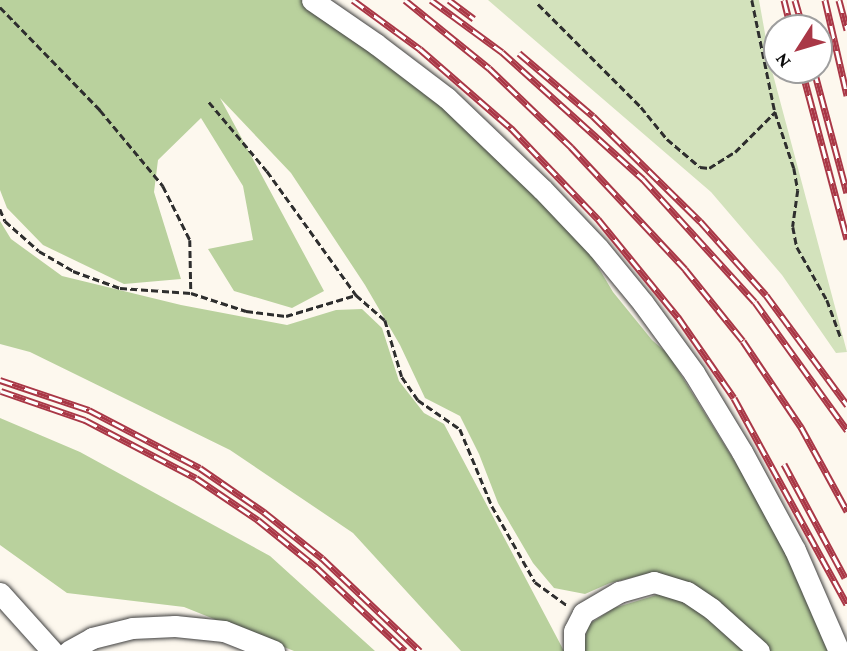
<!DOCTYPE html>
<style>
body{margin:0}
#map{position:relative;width:847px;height:651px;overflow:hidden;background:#fdf8ee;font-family:"Crimson Pro",serif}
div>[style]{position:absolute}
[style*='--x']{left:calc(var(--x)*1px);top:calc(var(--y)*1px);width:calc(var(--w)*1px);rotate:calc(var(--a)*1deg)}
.green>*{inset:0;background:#d3e2bc}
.forest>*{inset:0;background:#b9d19d}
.path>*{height:2.5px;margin-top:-1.25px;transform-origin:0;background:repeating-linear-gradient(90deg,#2e2e2e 0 7px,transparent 0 10.5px)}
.roads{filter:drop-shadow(0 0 2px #3f3f3f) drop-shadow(0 0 2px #3f3f3f)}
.minor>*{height:21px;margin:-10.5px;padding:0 10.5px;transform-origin:10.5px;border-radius:10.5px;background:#fff}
.rail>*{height:7px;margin-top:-3.5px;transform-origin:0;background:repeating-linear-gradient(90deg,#fff 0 13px,#a93746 0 26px);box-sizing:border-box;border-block:2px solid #a93746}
span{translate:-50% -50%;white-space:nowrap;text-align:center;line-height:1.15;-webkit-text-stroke:7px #fff;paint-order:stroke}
.north{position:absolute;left:763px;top:14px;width:70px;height:70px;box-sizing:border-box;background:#fff;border:2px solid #9e9e9e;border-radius:50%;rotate:233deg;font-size:19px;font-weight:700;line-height:28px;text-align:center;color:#0c0c0c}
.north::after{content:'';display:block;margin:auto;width:24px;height:32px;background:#a93746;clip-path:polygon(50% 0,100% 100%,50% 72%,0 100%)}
</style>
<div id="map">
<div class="green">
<div style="clip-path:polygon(488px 0,759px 0,771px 67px,847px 352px,836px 353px,782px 275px,711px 192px)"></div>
</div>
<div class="forest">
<div style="clip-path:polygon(0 0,301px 0,398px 67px,471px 130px,582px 240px,613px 292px,652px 340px,668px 354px,778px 531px,828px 651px,769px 651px,650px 573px,610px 583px,585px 594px,554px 588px,533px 563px,498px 503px,479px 454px,460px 416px,425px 398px,400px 345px,365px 285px,291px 173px,220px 98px,324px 291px,292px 308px,234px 291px,208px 249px,253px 240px,243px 186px,201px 118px,158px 160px,154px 192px,181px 279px,124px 284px,43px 245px,7px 208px,0 190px)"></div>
<div style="clip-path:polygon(0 221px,11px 239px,62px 276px,181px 305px,287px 325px,336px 310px,362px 309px,382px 328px,399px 381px,424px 413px,444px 424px,564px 651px,461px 651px,353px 533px,230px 450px,30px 352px,0 344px)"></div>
<div style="clip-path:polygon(0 418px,80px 452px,270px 556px,375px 651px,294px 651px,184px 607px,67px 593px,0 545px)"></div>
<div style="clip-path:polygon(663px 593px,702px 608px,747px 651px,583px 651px,588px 625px,614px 608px)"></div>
</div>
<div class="path">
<div style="--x:752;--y:0;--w:114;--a:78.4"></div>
<div style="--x:775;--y:112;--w:59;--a:71.3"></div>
<div style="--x:794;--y:168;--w:22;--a:80"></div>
<div style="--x:798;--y:190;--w:37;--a:98"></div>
<div style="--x:793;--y:227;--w:20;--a:79"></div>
<div style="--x:797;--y:247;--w:61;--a:60.5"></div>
<div style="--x:827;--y:300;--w:40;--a:69.8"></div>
<div style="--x:538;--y:4;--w:146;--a:45"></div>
<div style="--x:641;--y:107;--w:41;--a:50.9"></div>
<div style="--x:667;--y:139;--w:43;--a:40.3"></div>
<div style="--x:700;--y:167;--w:9;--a:6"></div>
<div style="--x:709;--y:168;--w:31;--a:-32"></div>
<div style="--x:735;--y:152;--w:57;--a:-45"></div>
<div style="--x:0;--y:7;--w:144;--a:45.8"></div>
<div style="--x:100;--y:110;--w:99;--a:50.3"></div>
<div style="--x:163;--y:186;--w:60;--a:63.4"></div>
<div style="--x:190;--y:240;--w:53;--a:88.9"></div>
<div style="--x:209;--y:102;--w:90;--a:50"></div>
<div style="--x:267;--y:171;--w:153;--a:54.3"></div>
<div style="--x:0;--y:209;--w:13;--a:67"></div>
<div style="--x:5;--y:221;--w:45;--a:41.4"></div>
<div style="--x:39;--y:251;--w:39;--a:30"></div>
<div style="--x:73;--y:271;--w:50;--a:19.9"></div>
<div style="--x:120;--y:288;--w:71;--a:4"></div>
<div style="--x:191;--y:293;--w:58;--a:18.1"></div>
<div style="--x:246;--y:311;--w:40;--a:7.1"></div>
<div style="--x:286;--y:316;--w:73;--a:-16.7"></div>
<div style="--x:356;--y:295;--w:38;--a:41"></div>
<div style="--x:385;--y:320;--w:59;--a:73.4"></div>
<div style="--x:402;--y:377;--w:28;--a:55"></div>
<div style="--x:418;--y:400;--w:51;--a:34.6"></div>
<div style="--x:460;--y:429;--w:83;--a:67.4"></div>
<div style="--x:492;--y:506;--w:87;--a:60.5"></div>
<div style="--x:535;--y:582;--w:39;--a:36"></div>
</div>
<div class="roads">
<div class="minor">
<div style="--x:312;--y:0;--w:78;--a:34.5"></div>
<div style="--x:376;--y:44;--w:89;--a:37.3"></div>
<div style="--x:447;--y:98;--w:132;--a:43.8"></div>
<div style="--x:542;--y:189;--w:81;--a:46.5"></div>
<div style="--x:598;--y:248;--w:71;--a:50.7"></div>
<div style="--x:643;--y:303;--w:87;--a:53.9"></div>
<div style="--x:694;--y:373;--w:92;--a:58.7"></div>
<div style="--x:742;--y:452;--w:111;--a:61.6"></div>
<div style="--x:795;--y:550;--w:110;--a:66.5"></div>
<div style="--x:0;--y:593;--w:78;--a:48.1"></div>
<div style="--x:69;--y:651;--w:26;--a:-29"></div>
<div style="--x:92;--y:638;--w:41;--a:-14"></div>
<div style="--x:132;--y:628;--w:43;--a:-2.7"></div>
<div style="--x:175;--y:626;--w:49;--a:5.8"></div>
<div style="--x:224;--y:631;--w:54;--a:21.8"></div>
<div style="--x:574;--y:651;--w:20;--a:-90"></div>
<div style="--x:574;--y:631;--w:20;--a:-63"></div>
<div style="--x:583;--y:613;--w:42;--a:-30.3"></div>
<div style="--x:619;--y:592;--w:36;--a:-16"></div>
<div style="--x:654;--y:582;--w:34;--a:17"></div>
<div style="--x:687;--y:592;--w:30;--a:34"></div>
<div style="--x:712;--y:609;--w:63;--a:41.8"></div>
</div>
</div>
<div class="rail">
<div style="--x:353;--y:0;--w:83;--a:36.2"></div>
<div style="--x:420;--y:49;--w:121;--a:41"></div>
<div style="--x:511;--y:128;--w:126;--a:46.3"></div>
<div style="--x:598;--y:219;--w:127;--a:50.8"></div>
<div style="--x:678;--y:317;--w:98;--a:55.3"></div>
<div style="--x:734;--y:398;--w:235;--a:61.3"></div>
<div style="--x:405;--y:0;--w:108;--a:39"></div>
<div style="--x:489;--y:68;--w:114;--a:43.9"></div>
<div style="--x:571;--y:147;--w:167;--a:46.9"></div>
<div style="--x:685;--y:269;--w:92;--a:51.1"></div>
<div style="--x:743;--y:341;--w:104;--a:56"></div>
<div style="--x:801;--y:427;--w:96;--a:61.3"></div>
<div style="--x:431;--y:0;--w:88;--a:36.2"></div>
<div style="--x:502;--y:52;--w:190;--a:42"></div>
<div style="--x:643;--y:179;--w:166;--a:47.7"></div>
<div style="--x:755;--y:302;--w:158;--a:54.3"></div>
<div style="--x:449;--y:0;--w:31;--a:37"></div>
<div style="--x:784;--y:0;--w:29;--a:76"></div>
<div style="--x:795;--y:0;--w:29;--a:74"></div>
<div style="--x:825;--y:0;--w:98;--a:77"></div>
<div style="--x:839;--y:0;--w:31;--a:75"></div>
<div style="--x:519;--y:53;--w:97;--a:40.4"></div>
<div style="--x:593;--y:116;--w:150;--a:44.5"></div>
<div style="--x:700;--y:221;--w:99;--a:48.3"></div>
<div style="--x:766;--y:295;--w:137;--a:53.6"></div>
<div style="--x:802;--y:70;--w:175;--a:75.1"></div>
<div style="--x:814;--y:70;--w:127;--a:75"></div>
<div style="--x:0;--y:380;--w:94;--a:18.6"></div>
<div style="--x:89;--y:410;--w:125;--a:27.6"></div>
<div style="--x:200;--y:468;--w:78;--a:34.5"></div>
<div style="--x:264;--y:512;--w:74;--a:38.4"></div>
<div style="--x:322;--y:558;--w:135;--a:43.5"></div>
<div style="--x:1;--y:391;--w:89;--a:19"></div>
<div style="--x:85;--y:420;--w:125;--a:27.6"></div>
<div style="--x:196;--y:478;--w:75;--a:34.1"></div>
<div style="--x:258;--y:520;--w:75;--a:39"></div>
<div style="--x:316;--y:567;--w:122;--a:43.3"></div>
<div style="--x:784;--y:464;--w:129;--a:61.8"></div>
</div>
<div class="north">N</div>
</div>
